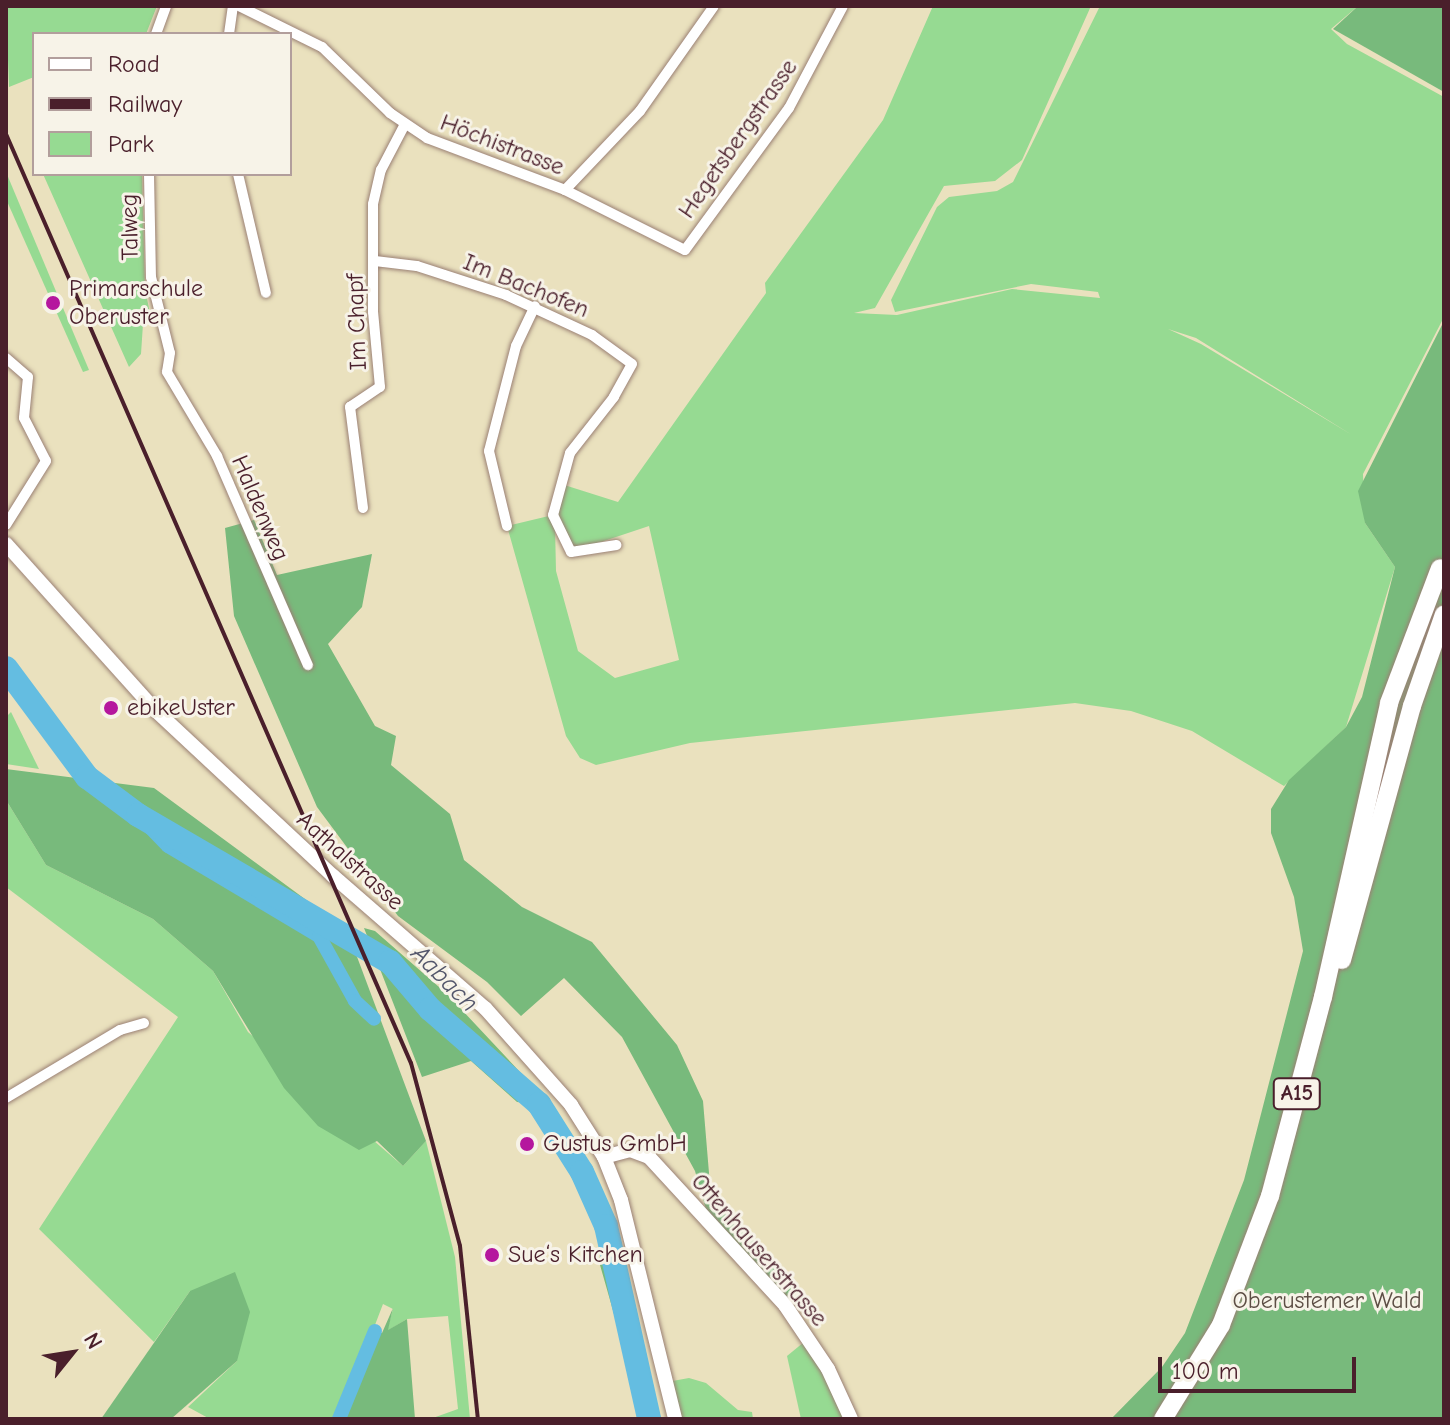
<!DOCTYPE html>
<meta charset="utf-8">
<style>
body{margin:0}
#map{position:relative;width:1450px;height:1425px;overflow:hidden;background:#eae1be;font-family:"Comic Neue",sans-serif}
div>[style]{position:absolute}
[style*='--x']{left:calc(var(--x)*1px);top:calc(var(--y)*1px);width:calc(var(--w)*1px);rotate:calc(var(--a)*1deg)}
.green>*{inset:0;background:#96da92}
.forest>*{inset:0;background:#78ba7c}
.canal>*{height:14px;margin:-7px;padding:0 7px;transform-origin:7px;border-radius:7px;background:#64bde1}
.river>*{height:24px;margin:-12px;padding:0 12px;transform-origin:12px;border-radius:12px;background:#64bde1}
.roads{filter:drop-shadow(0 0 2px #9a8074) drop-shadow(0 0 2px #9a8074)}
.street>*{height:10px;margin:-5px;padding:0 5px;transform-origin:5px;border-radius:5px;background:#fff}
.secondary>*{height:14px;margin:-7px;padding:0 7px;transform-origin:7px;border-radius:7px;background:#fff}
.highway>*{height:18px;margin:-9px;padding:0 9px;transform-origin:9px;border-radius:9px;background:#fff}
.rail>*{height:4px;margin:-2px;padding:0 2px;transform-origin:2px;border-radius:2px;background:#4a1f2b}
.dots>*{width:22px;height:22px;translate:-50% -50%;box-sizing:border-box;border:4px solid #f7f3e8;border-radius:50%}
span{translate:-50% -50%;white-space:nowrap;text-align:center;line-height:1.15;-webkit-text-stroke:6px #f7f3e8;paint-order:stroke}
.shield-label span{padding:2px 6px;background:#f7f3e8;border:2px solid;border-radius:6px;-webkit-text-stroke-width:0}
.shield-label{font-size:22px;color:#4a1f2b;font-weight:700}
.street-label{font-size:24px;color:#4a1f2b}
.poi-label{font-size:24px;color:#4a1f2b}
.left{translate:0 -50%;text-align:left}
.park-label{font-size:24px;color:#5d4e45}
.water-label{font-size:26px;color:#53566b;font-style:italic}
.frame{position:absolute;inset:0;border:8px solid #4a1f2b;pointer-events:none}
.legend{position:absolute;left:32px;top:32px;width:260px;height:144px;box-sizing:border-box;background:#f7f3e8;border:2px solid #b29e9c;margin:0;padding:10px 14px;list-style:none;font-size:24px;color:#4a1f2b}
.legend li{display:flex;align-items:center;gap:16px;height:40px}
.legend b{width:40px;border:2px solid #b29e9c}
.north{position:absolute;left:32px;top:1313px;width:80px;height:80px;-webkit-text-stroke:6px #f7f3e8;paint-order:stroke;rotate:60deg;font-size:22px;font-weight:700;line-height:32px;text-align:center;color:#4a1f2b}
.north::after{content:'';display:block;margin:auto;width:28px;height:36px;background:#4a1f2b;clip-path:polygon(50% 0,100% 100%,50% 72%,0 100%)}
.scale{position:absolute;left:1158px;top:1357px;width:198px;height:36px;box-sizing:border-box;border:4px solid #4a1f2b;border-top:0;padding-left:10px;font-size:24px;line-height:28px;white-space:nowrap;color:#4a1f2b;-webkit-text-stroke:6px #f7f3e8;paint-order:stroke}
</style>
<div id="map">
<div class="green">
<div style="clip-path:polygon(6px 6px,157px 6px,146px 34px,34px 34px,34px 77px,9px 87px)"></div>
<div style="clip-path:polygon(evenodd,933px 6px,1091px 6px,1022px 160px,995px 181px,944px 186px,875px 308px,854px 313px,897px 315px,1012px 289px,1100px 298px,1098px 292px,1031px 284px,895px 312px,891px 300px,937px 207px,949px 197px,997px 191px,1013px 182px,1100px 6px,1358px 6px,1331px 29px,1347px 44px,1444px 97px,1444px 317px,1363px 474px,1365px 523px,1395px 567px,1346px 727px,1284px 786px,1192px 731px,1131px 711px,1075px 703px,690px 743px,596px 765px,580px 758px,566px 736px,507px 526px,553px 515px,558px 483px,618px 502px,766px 293px,765px 283px,883px 120px,933px 6px,1168px 329px,1196px 338px,1352px 435px,1201px 344px,1168px 329px,933px 6px,555px 526px,571px 552px,649px 526px,679px 660px,615px 678px,578px 651px,556px 571px,555px 526px)"></div>
<div style="clip-path:polygon(6px 172px,89px 370px,83px 372px,6px 199px)"></div>
<div style="clip-path:polygon(43px 174px,142px 174px,145px 289px,152px 323px,143px 324px,141px 354px,129px 367px)"></div>
<div style="clip-path:polygon(11px 712px,39px 769px,6px 764px,6px 717px)"></div>
<div style="clip-path:polygon(6px 800px,46px 865px,153px 919px,213px 971px,248px 1032px,403px 1166px,426px 1141px,455px 1257px,470px 1419px,430px 1419px,458px 1409px,448px 1316px,407px 1319px,387px 1331px,393px 1309px,383px 1304px,339px 1419px,210px 1419px,188px 1407px,237px 1361px,190px 1291px,154px 1342px,39px 1229px,178px 1017px,6px 887px)"></div>
<div style="clip-path:polygon(809px 1338px,851px 1419px,801px 1419px,787px 1356px)"></div>
<div style="clip-path:polygon(689px 1378px,706px 1383px,738px 1410px,752px 1412px,753px 1419px,675px 1419px,667px 1382px)"></div>
</div>
<div class="forest">
<div style="clip-path:polygon(1358px 6px,1444px 6px,1444px 92px,1333px 29px)"></div>
<div style="clip-path:polygon(1444px 321px,1444px 1419px,1111px 1419px,1162px 1367px,1185px 1333px,1244px 1180px,1303px 951px,1294px 897px,1271px 833px,1271px 809px,1289px 780px,1346px 727px,1362px 697px,1395px 567px,1365px 523px,1358px 491px)"></div>
<div style="clip-path:polygon(254px 520px,277px 575px,372px 554px,362px 607px,328px 644px,375px 726px,396px 736px,391px 765px,450px 814px,464px 860px,522px 907px,592px 942px,677px 1045px,703px 1101px,710px 1185px,795px 1293px,785px 1305px,711px 1227px,695px 1171px,622px 1037px,564px 978px,521px 1016px,487px 982px,398px 916px,317px 807px,234px 616px,225px 528px)"></div>
<div style="clip-path:polygon(6px 769px,154px 788px,347px 930px,426px 1141px,403px 1166px,377px 1141px,359px 1150px,318px 1126px,284px 1088px,213px 971px,153px 919px,46px 865px,6px 800px)"></div>
<div style="clip-path:polygon(364px 928px,375px 931px,447px 994px,548px 1102px,589px 1164px,623px 1257px,655px 1419px,644px 1419px,598px 1258px,607px 1255px,584px 1181px,539px 1104px,517px 1102px,471px 1061px,422px 1077px)"></div>
<div style="clip-path:polygon(235px 1272px,250px 1312px,237px 1361px,171px 1419px,101px 1419px,190px 1291px)"></div>
<div style="clip-path:polygon(393px 1308px,388px 1330px,407px 1319px,415px 1419px,339px 1419px,375px 1331px,382px 1333px)"></div>
</div>
<div class="canal">
<div style="--x:138;--y:815;--w:43;--a:45.9"></div>
<div style="--x:168;--y:846;--w:176;--a:30.8"></div>
<div style="--x:319;--y:936;--w:74;--a:61"></div>
<div style="--x:355;--y:1001;--w:26;--a:43"></div>
<div style="--x:339;--y:1419;--w:95;--a:-67.8"></div>
</div>
<div class="river">
<div style="--x:6;--y:668;--w:136;--a:53.4"></div>
<div style="--x:87;--y:777;--w:64;--a:36.7"></div>
<div style="--x:138;--y:815;--w:292;--a:30.3"></div>
<div style="--x:390;--y:962;--w:62;--a:49.6"></div>
<div style="--x:430;--y:1009;--w:145;--a:41.1"></div>
<div style="--x:539;--y:1104;--w:80;--a:57.7"></div>
<div style="--x:582;--y:1172;--w:59;--a:66"></div>
<div style="--x:606;--y:1226;--w:198;--a:77.4"></div>
</div>
<div class="roads">
<div class="street">
<div style="--x:239;--y:6;--w:93;--a:26.3"></div>
<div style="--x:322;--y:47;--w:95;--a:44.1"></div>
<div style="--x:390;--y:113;--w:45;--a:34"></div>
<div style="--x:427;--y:138;--w:147;--a:20.6"></div>
<div style="--x:565;--y:190;--w:134;--a:26.6"></div>
<div style="--x:685;--y:250;--w:176;--a:-53.8"></div>
<div style="--x:789;--y:108;--w:115;--a:-62.1"></div>
<div style="--x:156;--y:34;--w:30;--a:-70"></div>
<div style="--x:229;--y:34;--w:28;--a:-82"></div>
<div style="--x:149;--y:174;--w:103;--a:88.9"></div>
<div style="--x:151;--y:277;--w:78;--a:76"></div>
<div style="--x:170;--y:353;--w:19;--a:99"></div>
<div style="--x:167;--y:372;--w:98;--a:59.2"></div>
<div style="--x:217;--y:456;--w:228;--a:66.5"></div>
<div style="--x:238;--y:174;--w:122;--a:76.8"></div>
<div style="--x:565;--y:190;--w:109;--a:-46.5"></div>
<div style="--x:640;--y:111;--w:128;--a:-54.8"></div>
<div style="--x:375;--y:261;--w:42;--a:6.8"></div>
<div style="--x:417;--y:266;--w:94;--a:18"></div>
<div style="--x:506;--y:295;--w:95;--a:24.9"></div>
<div style="--x:592;--y:335;--w:49;--a:35.9"></div>
<div style="--x:632;--y:364;--w:38;--a:119"></div>
<div style="--x:614;--y:397;--w:71;--a:128.2"></div>
<div style="--x:570;--y:453;--w:64;--a:105.3"></div>
<div style="--x:553;--y:515;--w:41;--a:64.1"></div>
<div style="--x:571;--y:552;--w:46;--a:-8.8"></div>
<div style="--x:6;--y:358;--w:29;--a:41"></div>
<div style="--x:28;--y:377;--w:41;--a:95.6"></div>
<div style="--x:24;--y:418;--w:48;--a:62.9"></div>
<div style="--x:46;--y:461;--w:75;--a:122"></div>
<div style="--x:363;--y:508;--w:102;--a:-97.3"></div>
<div style="--x:350;--y:407;--w:36;--a:-34"></div>
<div style="--x:380;--y:387;--w:75;--a:-95.3"></div>
<div style="--x:373;--y:312;--w:108;--a:-90"></div>
<div style="--x:373;--y:204;--w:35;--a:-77"></div>
<div style="--x:381;--y:170;--w:52;--a:-62.4"></div>
<div style="--x:507;--y:526;--w:77;--a:-103.5"></div>
<div style="--x:489;--y:451;--w:108;--a:-75.6"></div>
<div style="--x:516;--y:346;--w:44;--a:-64.6"></div>
<div style="--x:6;--y:1098;--w:133;--a:-30.8"></div>
<div style="--x:120;--y:1030;--w:25;--a:-16"></div>
</div>
<div class="secondary">
<div style="--x:6;--y:544;--w:223;--a:48.1"></div>
<div style="--x:155;--y:710;--w:243;--a:43"></div>
<div style="--x:333;--y:876;--w:201;--a:41"></div>
<div style="--x:485;--y:1008;--w:130;--a:48.4"></div>
<div style="--x:571;--y:1105;--w:62;--a:57.6"></div>
<div style="--x:604;--y:1157;--w:46;--a:68.4"></div>
<div style="--x:621;--y:1200;--w:226;--a:76.1"></div>
<div style="--x:604;--y:1157;--w:27;--a:-15"></div>
<div style="--x:630;--y:1150;--w:20;--a:20"></div>
<div style="--x:649;--y:1157;--w:201;--a:47.4"></div>
<div style="--x:785;--y:1305;--w:77;--a:56.1"></div>
<div style="--x:828;--y:1369;--w:55;--a:65.3"></div>
</div>
<div class="highway">
<div style="--x:1342;--y:960;--w:263;--a:-74.6"></div>
<div style="--x:1412;--y:706;--w:97;--a:-70.8"></div>
<div style="--x:1163;--y:1419;--w:110;--a:-58.3"></div>
<div style="--x:1221;--y:1325;--w:138;--a:-69.2"></div>
<div style="--x:1270;--y:1196;--w:206;--a:-75.1"></div>
<div style="--x:1323;--y:997;--w:301;--a:-77.3"></div>
<div style="--x:1389;--y:703;--w:144;--a:-69.3"></div>
</div>
</div>
<div class="rail">
<div style="--x:6;--y:134;--w:1013;--a:66.45"></div>
<div style="--x:411;--y:1063;--w:189;--a:75"></div>
<div style="--x:460;--y:1246;--w:174;--a:84.1"></div>
</div>
<div class="dots">
<div style="left:53px;top:303px;background:#b5179e"></div>
<div style="left:111px;top:708px;background:#b5179e"></div>
<div style="left:527px;top:1144px;background:#b5179e"></div>
<div style="left:492px;top:1255px;background:#b5179e"></div>
</div>
<div class="shield-label">
<span style="left:1297px;top:1094px">A15</span>
</div>
<div class="street-label">
<span style="left:738px;top:139px;rotate:-55deg">Hegetsbergstrasse</span>
<span style="left:502px;top:145px;rotate:21deg">Höchistrasse</span>
<span style="left:130px;top:227px;rotate:-91deg">Talweg</span>
<span style="left:526px;top:286px;rotate:22deg">Im Bachofen</span>
<span style="left:357px;top:322px;rotate:-92deg">Im Chapf</span>
<span style="left:260px;top:508px;rotate:67deg">Haldenweg</span>
<span style="left:350px;top:861px;rotate:42deg">Aathalstrasse</span>
<span style="left:759px;top:1250px;rotate:49deg">Ottenhauserstrasse</span>
</div>
<div class="poi-label">
<span class="left" style="left:69px;top:303px">Primarschule<br>Oberuster</span>
<span class="left" style="left:127px;top:708px">ebikeUster</span>
<span class="left" style="left:543px;top:1144px">Gustus GmbH</span>
<span class="left" style="left:508px;top:1255px">Sue‘s Kitchen</span>
</div>
<div class="park-label">
<span style="left:1327px;top:1301px">Oberustemer Wald</span>
</div>
<div class="water-label">
<span style="left:444px;top:979px;rotate:45deg">Aabach</span>
</div>
<div class="frame"></div>
<ul class="legend">
<li><b style="height:10px;background:#fff"></b>Road</li>
<li><b style="height:10px;background:#4a1f2b"></b>Railway</li>
<li><b style="height:22px;background:#96da92"></b>Park</li>
</ul>
<div class="north">N</div>
<div class="scale">100 m</div>
</div>
